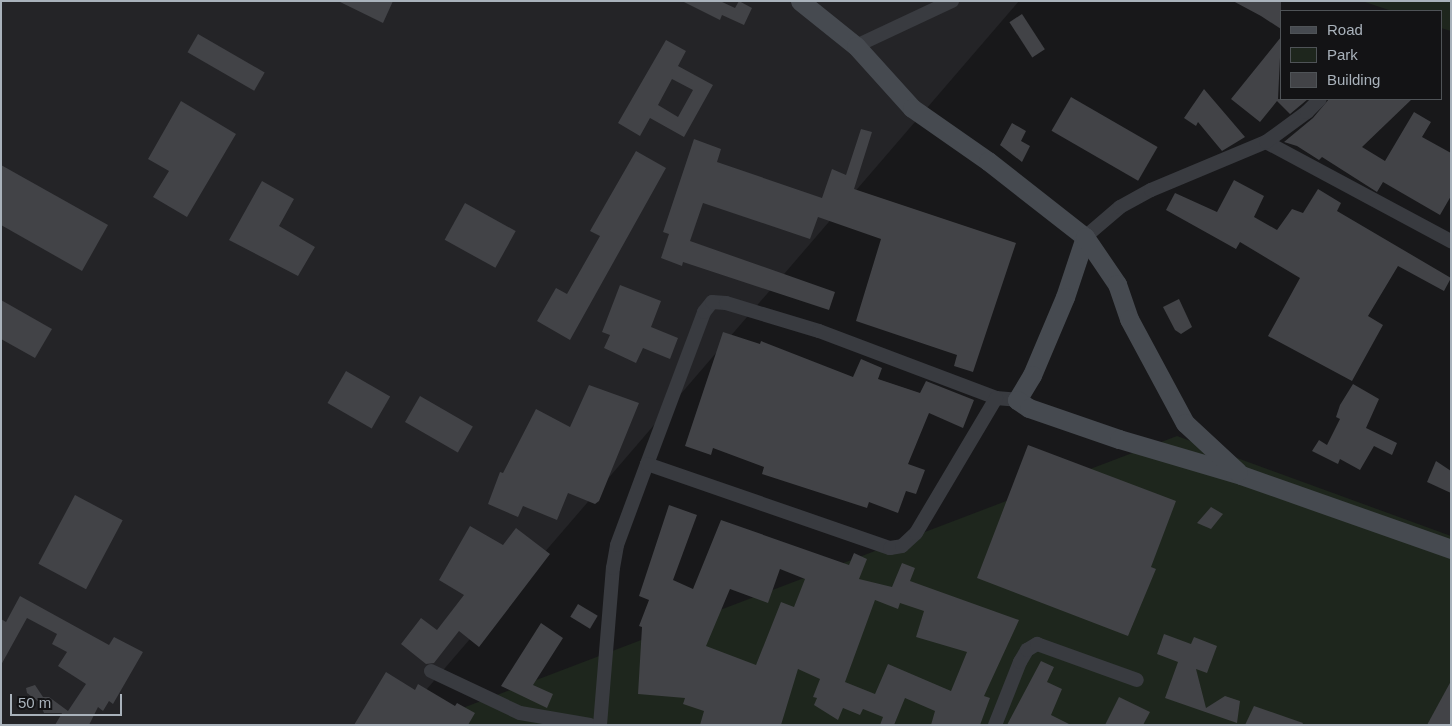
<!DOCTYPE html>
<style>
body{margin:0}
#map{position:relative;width:1452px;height:726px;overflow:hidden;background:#18181a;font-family:Helvetica,sans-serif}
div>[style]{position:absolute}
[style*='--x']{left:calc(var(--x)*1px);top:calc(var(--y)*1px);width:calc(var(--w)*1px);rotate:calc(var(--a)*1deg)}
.built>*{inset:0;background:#242427}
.green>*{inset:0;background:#1e261d}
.building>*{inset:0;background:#424347;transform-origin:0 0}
.street>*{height:14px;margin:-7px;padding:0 7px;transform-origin:7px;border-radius:7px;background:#393b40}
.secondary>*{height:19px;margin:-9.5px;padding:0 9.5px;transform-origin:9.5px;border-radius:9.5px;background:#464a50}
span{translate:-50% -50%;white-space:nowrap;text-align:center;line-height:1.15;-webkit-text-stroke:4px #131315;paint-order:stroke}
.frame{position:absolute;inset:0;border:2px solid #a9b2bb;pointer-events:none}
.legend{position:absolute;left:1280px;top:10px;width:162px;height:90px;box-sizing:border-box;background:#131315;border:1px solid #4f5357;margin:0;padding:6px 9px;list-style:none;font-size:15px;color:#a9b2bb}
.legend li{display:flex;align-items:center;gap:10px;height:25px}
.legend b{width:25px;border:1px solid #4f5357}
.scale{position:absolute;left:10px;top:694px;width:112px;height:22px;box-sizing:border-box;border:2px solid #a9b2bb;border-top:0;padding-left:6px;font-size:15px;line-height:18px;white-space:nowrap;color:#a9b2bb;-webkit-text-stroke:4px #131315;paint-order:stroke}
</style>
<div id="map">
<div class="built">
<div style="clip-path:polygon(1px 1px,1019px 1px,396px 725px,1px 725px)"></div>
</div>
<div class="green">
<div style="clip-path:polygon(1362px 1px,1451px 1px,1451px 31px,1441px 28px,1441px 11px,1392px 11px)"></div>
<div style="clip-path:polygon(1177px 436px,1451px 536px,1451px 725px,418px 725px)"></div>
</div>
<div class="building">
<div style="clip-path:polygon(338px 1px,393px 1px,383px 23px)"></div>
<div style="clip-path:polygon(682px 1px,720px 1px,735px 8px,739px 1px,752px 8px,744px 25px,722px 15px,720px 20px)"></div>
<div style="clip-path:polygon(1233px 1px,1281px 1px,1281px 29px,1261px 16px)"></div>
<div style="left:1022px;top:14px;width:42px;height:15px;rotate:57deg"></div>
<div style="left:198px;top:34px;width:77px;height:21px;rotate:30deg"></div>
<div style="clip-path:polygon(1281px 37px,1278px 99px,1308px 99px,1290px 114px,1277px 101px,1260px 122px,1231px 99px)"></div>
<div style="clip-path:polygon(evenodd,666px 40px,686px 51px,678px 66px,713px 85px,684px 137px,650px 118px,640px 136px,618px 123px,666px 40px,672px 79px,693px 90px,678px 117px,658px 105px,672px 79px)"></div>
<div style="clip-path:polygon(1204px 89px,1245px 137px,1222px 151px,1198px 122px,1196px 126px,1184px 118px)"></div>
<div style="left:1071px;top:97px;width:100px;height:39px;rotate:30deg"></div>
<div style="clip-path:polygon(1329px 99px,1412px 99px,1362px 147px,1385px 161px,1414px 112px,1431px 122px,1422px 137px,1451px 153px,1451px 196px,1440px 215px,1383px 182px,1377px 192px,1322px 157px,1319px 160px,1297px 146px,1284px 142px,1313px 118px)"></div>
<div style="clip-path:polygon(181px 101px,236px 134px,187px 217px,153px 197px,169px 171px,148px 159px)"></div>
<div style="clip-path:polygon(1012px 123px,1026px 131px,1021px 141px,1030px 146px,1022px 162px,1000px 145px)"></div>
<div style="clip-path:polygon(861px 129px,872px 132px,854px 189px,1016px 243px,973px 372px,954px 366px,957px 355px,856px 321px,881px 239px,818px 217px,810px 239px,703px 203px,690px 241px,835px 292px,829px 310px,683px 262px,682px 266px,661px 258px,669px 234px,663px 232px,694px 139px,721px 149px,717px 162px,822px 198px,832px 169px,846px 175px)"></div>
<div style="clip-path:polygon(636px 151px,666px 168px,570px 340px,537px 321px,556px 288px,567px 294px,600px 236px,590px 231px)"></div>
<div style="clip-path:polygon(1px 165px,108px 225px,82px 271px,1px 225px)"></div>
<div style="clip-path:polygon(1234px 180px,1264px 196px,1254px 217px,1277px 230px,1292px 209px,1303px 213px,1318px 189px,1341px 203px,1337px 211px,1451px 278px,1444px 291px,1398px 266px,1368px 316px,1383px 325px,1352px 381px,1268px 336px,1300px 278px,1240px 242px,1236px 249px,1166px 210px,1175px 193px,1217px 212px)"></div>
<div style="clip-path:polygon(262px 181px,294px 199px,279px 226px,315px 247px,298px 276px,229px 240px)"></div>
<div style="left:465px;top:203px;width:58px;height:42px;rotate:29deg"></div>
<div style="clip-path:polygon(620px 285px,661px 301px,651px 327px,678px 338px,670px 359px,643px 348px,636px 363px,604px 348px,610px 335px,602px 332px)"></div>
<div style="clip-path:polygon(1179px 299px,1192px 327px,1181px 334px,1175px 330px,1163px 307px)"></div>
<div style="clip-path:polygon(1px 300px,52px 329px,35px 358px,1px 339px)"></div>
<div style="clip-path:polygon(723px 332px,760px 344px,761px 341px,853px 377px,861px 359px,882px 368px,878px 379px,920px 393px,926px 381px,974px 400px,963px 428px,929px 413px,908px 464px,925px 470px,916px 494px,906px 491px,898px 513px,869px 502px,867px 508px,762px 474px,764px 467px,713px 448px,711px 455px,685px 446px)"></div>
<div style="left:346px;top:371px;width:51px;height:37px;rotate:30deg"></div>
<div style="clip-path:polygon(1353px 384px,1379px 399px,1366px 428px,1397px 443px,1392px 455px,1374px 446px,1360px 470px,1340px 459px,1338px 464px,1312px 451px,1319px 440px,1327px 445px,1340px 419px,1336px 417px,1340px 405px)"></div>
<div style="clip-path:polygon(589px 385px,639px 403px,599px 501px,595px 504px,568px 493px,557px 520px,523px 506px,518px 517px,488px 504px,500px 472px,503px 473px,536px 409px,570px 427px)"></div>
<div style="left:420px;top:396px;width:61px;height:30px;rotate:30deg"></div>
<div style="clip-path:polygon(1028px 445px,1176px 501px,1151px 567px,1156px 569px,1128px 636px,977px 578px)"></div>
<div style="clip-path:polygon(1436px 461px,1451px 471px,1451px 493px,1427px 482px)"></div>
<div style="left:75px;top:495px;width:54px;height:78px;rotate:28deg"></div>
<div style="clip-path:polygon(evenodd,669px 505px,697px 515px,673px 580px,693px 589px,721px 520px,849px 565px,854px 553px,867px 559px,859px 579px,892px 587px,902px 563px,915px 568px,910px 581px,1019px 620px,984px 696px,990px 698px,980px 725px,931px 725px,935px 711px,905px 698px,894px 725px,880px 725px,883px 717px,863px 709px,860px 715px,843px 708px,838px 720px,814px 705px,817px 698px,813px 697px,820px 679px,798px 669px,781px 725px,700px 725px,704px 711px,683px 704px,685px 698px,638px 694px,642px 627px,639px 626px,649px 600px,639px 596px,669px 505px,780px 569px,805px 579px,794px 607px,781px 602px,756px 665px,706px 646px,730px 589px,768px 603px,780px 569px,669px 505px,875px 600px,898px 609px,900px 603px,924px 611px,916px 637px,967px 652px,951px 691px,888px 664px,875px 694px,845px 682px,875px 600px)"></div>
<div style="clip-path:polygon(1211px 507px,1223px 514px,1211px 529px,1197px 523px)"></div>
<div style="clip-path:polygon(470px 526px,503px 545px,516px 528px,550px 554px,479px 647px,459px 631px,434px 663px,426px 664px,401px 644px,421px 618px,437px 630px,464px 595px,439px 580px)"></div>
<div style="clip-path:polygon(20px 596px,109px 645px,114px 637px,143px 652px,113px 704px,109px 701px,103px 711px,98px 707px,89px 725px,55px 725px,62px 713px,44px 713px,39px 702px,27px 693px,26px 688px,35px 685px,43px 697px,49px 697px,68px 711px,86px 684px,58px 666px,67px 652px,52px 644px,57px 634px,27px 618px,1px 665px,1px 619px,6px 622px)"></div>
<div style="left:578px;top:604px;width:23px;height:15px;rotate:31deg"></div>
<div style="clip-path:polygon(541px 623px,563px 638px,533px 685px,553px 694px,547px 708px,501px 686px)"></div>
<div style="clip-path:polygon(1164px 634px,1191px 644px,1194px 637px,1217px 646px,1207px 673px,1196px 669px,1206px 708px,1225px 696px,1240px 701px,1237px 723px,1165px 698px,1178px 662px,1157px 654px)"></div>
<div style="clip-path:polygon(1041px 661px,1054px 667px,1047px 682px,1062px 689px,1051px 715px,1071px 725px,1007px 725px)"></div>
<div style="clip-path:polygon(386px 672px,415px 690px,418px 684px,455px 706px,457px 703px,475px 713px,468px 725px,354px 725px)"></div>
<div style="clip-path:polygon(1451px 681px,1451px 725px,1427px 725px)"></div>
<div style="clip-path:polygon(1119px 697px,1150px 712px,1143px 725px,1105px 725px)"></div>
<div style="clip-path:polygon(1254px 706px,1303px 723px,1302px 725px,1245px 725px)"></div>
</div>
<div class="street">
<div style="--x:856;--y:46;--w:106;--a:-25.1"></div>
<div style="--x:1266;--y:142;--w:210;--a:28.2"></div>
<div style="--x:1085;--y:237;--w:46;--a:-40.6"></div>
<div style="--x:1120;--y:207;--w:35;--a:-29"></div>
<div style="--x:1151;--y:190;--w:125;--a:-22.7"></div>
<div style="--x:1266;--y:142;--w:51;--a:-36.2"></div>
<div style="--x:1307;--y:112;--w:18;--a:-45"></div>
<div style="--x:647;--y:464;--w:162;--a:-69.4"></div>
<div style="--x:704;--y:312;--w:13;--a:-51"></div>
<div style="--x:712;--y:302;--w:14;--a:4"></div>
<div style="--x:726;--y:303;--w:97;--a:16.8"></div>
<div style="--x:819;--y:331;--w:189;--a:20.7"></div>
<div style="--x:996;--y:398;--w:21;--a:5"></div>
<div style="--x:431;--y:671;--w:98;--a:25.3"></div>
<div style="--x:520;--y:713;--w:71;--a:9.7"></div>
<div style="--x:600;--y:725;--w:158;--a:-85.3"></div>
<div style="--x:613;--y:568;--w:23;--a:-80"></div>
<div style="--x:617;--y:545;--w:86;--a:-69.7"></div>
<div style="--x:647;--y:464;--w:257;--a:19.1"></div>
<div style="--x:890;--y:548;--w:12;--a:-9"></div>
<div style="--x:902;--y:546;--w:19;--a:-43"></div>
<div style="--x:916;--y:533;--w:157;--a:-59.3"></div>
<div style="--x:995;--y:725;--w:68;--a:-68.4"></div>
<div style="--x:1020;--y:662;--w:14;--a:-60"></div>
<div style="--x:1027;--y:650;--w:12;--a:-31"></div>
<div style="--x:1037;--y:644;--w:106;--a:19.8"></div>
</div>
<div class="secondary">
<div style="--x:800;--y:1;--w:72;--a:38.8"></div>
<div style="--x:856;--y:46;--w:84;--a:47.9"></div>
<div style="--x:912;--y:108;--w:93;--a:34.9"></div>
<div style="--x:988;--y:161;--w:123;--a:38.1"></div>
<div style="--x:1085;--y:237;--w:63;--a:108.4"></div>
<div style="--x:1065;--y:297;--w:85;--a:112.9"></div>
<div style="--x:1032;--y:375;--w:29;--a:121"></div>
<div style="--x:1017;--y:400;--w:14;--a:34"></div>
<div style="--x:1029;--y:408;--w:95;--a:19"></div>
<div style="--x:1119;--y:439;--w:127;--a:16.4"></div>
<div style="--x:1241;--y:475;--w:223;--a:19.4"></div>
<div style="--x:1085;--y:237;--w:57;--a:55.8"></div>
<div style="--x:1117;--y:284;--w:37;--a:71"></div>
<div style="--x:1129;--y:319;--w:118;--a:61.7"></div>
<div style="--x:1185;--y:423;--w:72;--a:42.8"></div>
</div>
<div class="frame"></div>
<ul class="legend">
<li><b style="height:6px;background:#464a50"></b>Road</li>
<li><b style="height:14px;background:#1e261d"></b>Park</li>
<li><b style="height:14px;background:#424347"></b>Building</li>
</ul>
<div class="scale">50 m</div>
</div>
